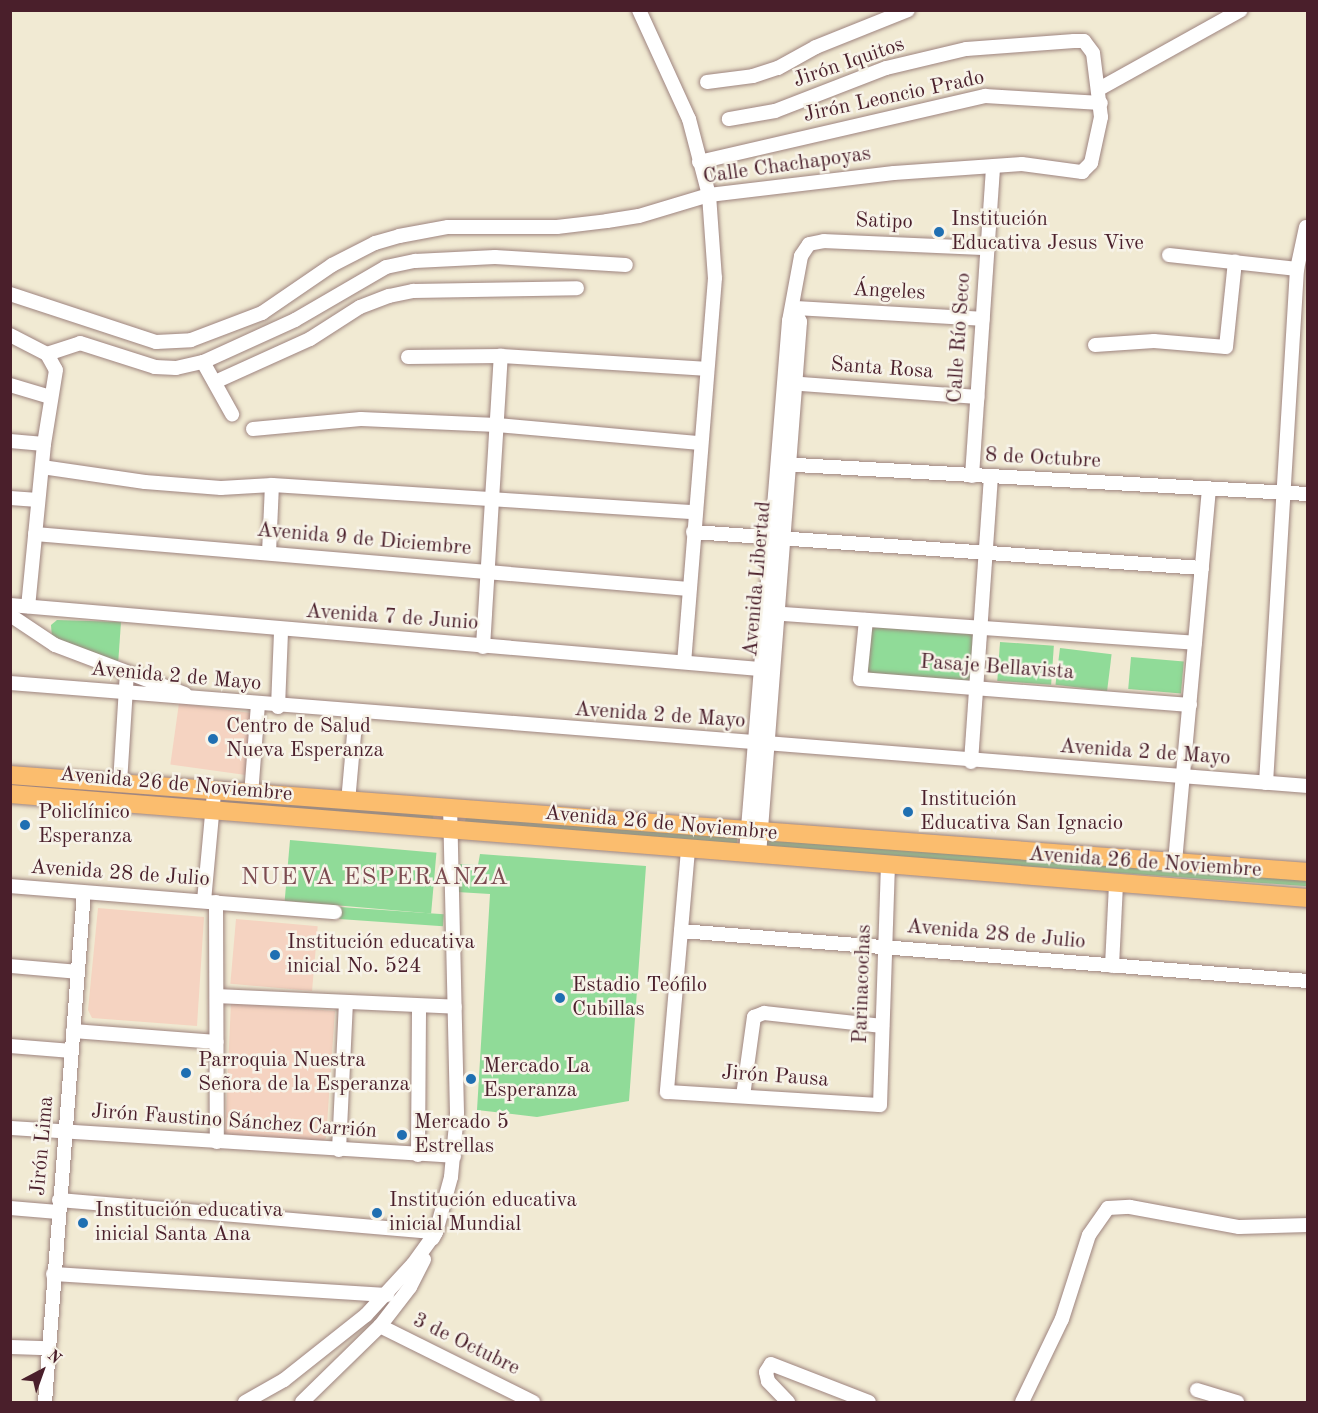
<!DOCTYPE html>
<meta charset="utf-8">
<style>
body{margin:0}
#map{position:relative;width:1318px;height:1413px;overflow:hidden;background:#f1ead3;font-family:"Old Standard TT",serif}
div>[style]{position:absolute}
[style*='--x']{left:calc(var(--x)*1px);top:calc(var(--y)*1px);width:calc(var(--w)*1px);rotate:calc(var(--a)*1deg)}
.built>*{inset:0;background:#f5d3c1;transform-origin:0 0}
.green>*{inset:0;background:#90db98;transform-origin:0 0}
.roads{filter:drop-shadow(0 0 2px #9e847f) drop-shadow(0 0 2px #9e847f)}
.minor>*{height:14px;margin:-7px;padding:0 7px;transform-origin:7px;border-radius:7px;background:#fff}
.major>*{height:18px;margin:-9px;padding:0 9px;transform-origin:9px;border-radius:9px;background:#fbbd6e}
.dots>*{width:16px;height:16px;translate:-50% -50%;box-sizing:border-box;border:3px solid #f7f3e8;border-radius:50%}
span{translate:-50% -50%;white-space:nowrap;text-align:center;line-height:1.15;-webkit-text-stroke:5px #f7f3e8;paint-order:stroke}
.street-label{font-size:21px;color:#4a1f2b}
.poi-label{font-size:21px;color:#4a1f2b}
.left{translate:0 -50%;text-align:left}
.quarter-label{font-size:24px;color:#7c4b50;letter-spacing:1.5px}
.frame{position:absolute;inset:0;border:12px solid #4a1f2b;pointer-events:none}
.north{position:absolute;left:12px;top:1341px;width:60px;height:60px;-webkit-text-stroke:4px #f7f3e8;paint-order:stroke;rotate:41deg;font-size:16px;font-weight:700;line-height:24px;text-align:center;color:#4a1f2b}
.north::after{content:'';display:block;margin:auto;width:21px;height:27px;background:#4a1f2b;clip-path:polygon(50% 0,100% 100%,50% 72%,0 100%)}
</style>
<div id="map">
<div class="built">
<div style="left:179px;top:703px;width:76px;height:62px;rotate:8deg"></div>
<div style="clip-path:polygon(98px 908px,204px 917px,197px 1026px,92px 1018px,88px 1010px)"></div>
<div style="left:236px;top:919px;width:82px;height:65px;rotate:5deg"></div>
<div style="clip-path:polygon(231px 1003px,335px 1011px,326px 1138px,321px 1143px,225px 1134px)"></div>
</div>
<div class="green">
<div style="clip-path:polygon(57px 620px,121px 622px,118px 665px,52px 638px,51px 625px)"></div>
<div style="left:869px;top:626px;width:109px;height:48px;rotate:4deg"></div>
<div style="left:1000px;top:642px;width:54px;height:39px;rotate:4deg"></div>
<div style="left:1060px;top:648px;width:52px;height:37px;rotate:7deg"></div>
<div style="left:1131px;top:657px;width:53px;height:32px;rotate:5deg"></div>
<div style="left:223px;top:799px;width:211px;height:6px;rotate:4deg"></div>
<div style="clip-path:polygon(466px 817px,737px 838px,737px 844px,465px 822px)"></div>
<div style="left:290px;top:840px;width:147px;height:61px;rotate:5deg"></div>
<div style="left:761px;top:840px;width:548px;height:8px;rotate:4deg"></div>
<div style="clip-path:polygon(480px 854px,646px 866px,629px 1101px,537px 1117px,477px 1110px,490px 894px,457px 892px,459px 864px,478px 865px)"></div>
<div style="left:340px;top:907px;width:104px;height:12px;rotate:4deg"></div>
</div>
<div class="roads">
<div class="minor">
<div style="--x:639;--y:10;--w:120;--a:65.4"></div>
<div style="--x:689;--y:119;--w:79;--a:75.3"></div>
<div style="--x:709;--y:195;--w:83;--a:85.9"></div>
<div style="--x:715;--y:278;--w:385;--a:94.6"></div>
<div style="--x:707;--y:82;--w:46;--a:-7.4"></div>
<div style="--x:753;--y:76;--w:26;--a:-18"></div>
<div style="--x:778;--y:68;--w:43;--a:-28.9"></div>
<div style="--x:816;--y:47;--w:99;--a:-21.9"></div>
<div style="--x:1099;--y:89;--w:162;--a:-29.1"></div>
<div style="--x:699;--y:162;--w:294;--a:-13"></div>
<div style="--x:985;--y:96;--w:116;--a:3.5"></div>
<div style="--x:1169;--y:255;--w:129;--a:6.2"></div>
<div style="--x:10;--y:294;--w:154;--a:18.2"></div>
<div style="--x:156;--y:342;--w:35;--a:-3"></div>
<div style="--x:191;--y:340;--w:76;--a:-20.8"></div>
<div style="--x:262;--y:313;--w:85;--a:-34.4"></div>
<div style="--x:332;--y:265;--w:48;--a:-27.1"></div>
<div style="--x:375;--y:243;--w:25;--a:-16"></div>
<div style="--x:399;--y:236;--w:50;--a:-10.4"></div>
<div style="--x:448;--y:227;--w:109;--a:0"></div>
<div style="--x:557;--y:227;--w:50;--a:-6.8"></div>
<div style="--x:607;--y:221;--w:32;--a:-9"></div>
<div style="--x:639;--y:216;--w:73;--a:-16.7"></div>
<div style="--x:709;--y:195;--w:186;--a:-6.8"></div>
<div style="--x:894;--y:173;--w:128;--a:-4"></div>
<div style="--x:1022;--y:164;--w:61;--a:7.6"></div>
<div style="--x:1082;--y:172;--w:13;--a:-45"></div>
<div style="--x:1091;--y:163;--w:47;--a:-77.7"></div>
<div style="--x:1101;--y:117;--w:64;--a:-97.1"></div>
<div style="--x:1093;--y:53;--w:15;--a:-127"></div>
<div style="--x:1084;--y:41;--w:10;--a:180"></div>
<div style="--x:1074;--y:41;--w:108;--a:175.8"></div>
<div style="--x:966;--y:49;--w:82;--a:166.6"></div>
<div style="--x:886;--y:68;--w:119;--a:158.8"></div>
<div style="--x:775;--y:111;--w:47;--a:170.1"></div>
<div style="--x:794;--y:308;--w:189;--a:3.3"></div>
<div style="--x:10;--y:335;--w:42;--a:27.2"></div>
<div style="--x:47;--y:354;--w:18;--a:61"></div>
<div style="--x:56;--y:370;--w:75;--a:99.2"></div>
<div style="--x:44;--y:444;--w:163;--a:95.6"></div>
<div style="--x:1095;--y:345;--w:59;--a:-3.9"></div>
<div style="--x:1154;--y:341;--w:72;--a:4.8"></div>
<div style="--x:1226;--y:347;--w:86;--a:-84"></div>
<div style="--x:47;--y:354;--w:35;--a:-18"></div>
<div style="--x:80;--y:343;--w:79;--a:17.7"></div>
<div style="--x:155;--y:367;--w:21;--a:3"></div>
<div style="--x:176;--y:368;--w:28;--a:-13"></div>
<div style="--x:203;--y:362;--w:101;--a:-24.5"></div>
<div style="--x:295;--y:320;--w:105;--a:-30.2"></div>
<div style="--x:386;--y:267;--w:30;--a:-12"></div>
<div style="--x:415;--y:261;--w:80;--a:-2.9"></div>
<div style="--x:495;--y:257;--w:131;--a:3.5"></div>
<div style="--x:408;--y:357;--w:93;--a:-0.6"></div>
<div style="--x:501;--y:356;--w:205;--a:3.6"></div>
<div style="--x:203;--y:362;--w:60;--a:60.9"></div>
<div style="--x:215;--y:382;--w:104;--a:-24.4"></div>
<div style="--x:310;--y:339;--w:59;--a:-32.6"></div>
<div style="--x:360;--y:307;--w:31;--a:-21"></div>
<div style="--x:389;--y:296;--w:25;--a:-12"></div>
<div style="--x:413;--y:291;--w:164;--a:-1"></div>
<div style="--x:788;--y:383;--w:190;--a:4.2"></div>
<div style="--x:10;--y:385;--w:42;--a:16.7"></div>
<div style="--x:253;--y:429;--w:108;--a:-5.3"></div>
<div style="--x:361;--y:419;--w:136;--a:2.5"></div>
<div style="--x:497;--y:425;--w:204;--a:5.1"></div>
<div style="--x:10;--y:441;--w:34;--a:5"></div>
<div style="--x:779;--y:464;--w:530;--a:3.25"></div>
<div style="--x:42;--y:467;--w:104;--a:8.3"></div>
<div style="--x:145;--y:482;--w:76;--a:4.5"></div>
<div style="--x:221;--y:488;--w:51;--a:-3.4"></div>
<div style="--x:272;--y:485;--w:424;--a:3.7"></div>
<div style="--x:972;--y:476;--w:310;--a:-86.1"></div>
<div style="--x:10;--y:498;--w:28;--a:4"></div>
<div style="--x:693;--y:532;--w:510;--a:4.05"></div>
<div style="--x:35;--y:534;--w:656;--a:4.81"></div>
<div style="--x:269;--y:553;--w:68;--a:-87.5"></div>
<div style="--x:10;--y:605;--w:764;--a:4.88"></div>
<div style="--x:769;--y:613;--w:427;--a:4"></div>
<div style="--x:10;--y:615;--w:54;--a:33.7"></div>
<div style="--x:55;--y:645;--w:139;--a:20.7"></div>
<div style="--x:866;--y:620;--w:59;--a:95.8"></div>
<div style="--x:860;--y:679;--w:331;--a:4.5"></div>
<div style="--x:483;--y:647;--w:292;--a:-86.5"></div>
<div style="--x:10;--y:683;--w:1302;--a:4.54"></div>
<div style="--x:278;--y:707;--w:76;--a:-87.7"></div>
<div style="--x:971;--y:762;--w:286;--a:-86"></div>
<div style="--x:120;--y:783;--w:110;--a:-86.4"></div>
<div style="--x:1266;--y:783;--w:515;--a:-86.55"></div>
<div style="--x:1297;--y:269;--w:43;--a:-77.9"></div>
<div style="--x:251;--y:795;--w:90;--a:-85.6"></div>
<div style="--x:348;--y:802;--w:89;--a:-84.9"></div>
<div style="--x:688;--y:850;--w:243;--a:95"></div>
<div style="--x:667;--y:1092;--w:213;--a:3.5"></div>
<div style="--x:880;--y:1105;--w:239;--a:-88.1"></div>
<div style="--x:746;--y:853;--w:534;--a:-85.38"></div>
<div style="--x:789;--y:321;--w:66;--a:-79.5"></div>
<div style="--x:801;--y:256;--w:14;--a:-56"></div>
<div style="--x:809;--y:244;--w:15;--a:-11"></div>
<div style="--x:824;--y:241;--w:163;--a:2.5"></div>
<div style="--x:759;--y:855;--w:535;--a:-85.6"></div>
<div style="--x:800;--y:322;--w:15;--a:-113"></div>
<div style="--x:1175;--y:862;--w:375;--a:-84.8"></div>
<div style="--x:10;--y:886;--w:326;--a:4.6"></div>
<div style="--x:204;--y:901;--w:108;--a:-84.7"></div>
<div style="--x:216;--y:902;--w:240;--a:89.8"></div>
<div style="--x:681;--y:931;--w:629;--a:4.56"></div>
<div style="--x:10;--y:966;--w:68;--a:5"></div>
<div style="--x:1112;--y:966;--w:82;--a:-87.2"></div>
<div style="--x:217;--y:996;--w:238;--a:2.6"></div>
<div style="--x:73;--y:1031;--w:144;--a:4.4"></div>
<div style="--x:10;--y:1046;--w:62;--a:4.6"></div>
<div style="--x:743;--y:1096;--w:80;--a:-82.1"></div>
<div style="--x:754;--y:1017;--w:11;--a:-22"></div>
<div style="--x:764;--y:1013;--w:119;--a:6.3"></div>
<div style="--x:10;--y:1128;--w:445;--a:3.6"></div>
<div style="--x:339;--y:1150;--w:148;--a:-87.3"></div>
<div style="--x:418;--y:1155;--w:149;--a:-89.6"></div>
<div style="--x:59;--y:1200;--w:378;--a:4.9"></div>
<div style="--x:436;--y:1232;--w:7;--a:117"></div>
<div style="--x:10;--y:1208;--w:48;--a:4.8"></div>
<div style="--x:53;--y:1274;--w:335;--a:3.6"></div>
<div style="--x:380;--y:1326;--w:171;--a:26.4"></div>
<div style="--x:10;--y:1347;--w:38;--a:2"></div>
<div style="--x:1197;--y:1390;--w:42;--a:16.7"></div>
<div style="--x:45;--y:1402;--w:511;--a:-85.63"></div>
<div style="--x:245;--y:1402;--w:45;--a:-29.4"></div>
<div style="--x:284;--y:1380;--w:105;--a:-38.4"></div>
<div style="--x:366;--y:1315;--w:69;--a:-47.3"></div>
<div style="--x:413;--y:1264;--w:39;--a:-54"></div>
<div style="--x:436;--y:1232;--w:57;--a:-74.7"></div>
<div style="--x:451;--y:1177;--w:64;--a:-84.6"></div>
<div style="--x:457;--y:1113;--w:303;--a:-91.3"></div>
<div style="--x:302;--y:1402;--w:109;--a:-44.3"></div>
<div style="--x:380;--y:1326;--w:49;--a:-52.4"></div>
<div style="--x:410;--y:1287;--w:31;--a:-63"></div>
<div style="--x:788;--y:1402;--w:29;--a:-134"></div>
<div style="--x:768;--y:1381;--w:9;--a:-103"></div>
<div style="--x:766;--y:1372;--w:9;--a:-58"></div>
<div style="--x:771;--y:1364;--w:105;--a:21.2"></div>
<div style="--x:1022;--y:1402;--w:92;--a:-64.3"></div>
<div style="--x:1062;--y:1319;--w:88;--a:-72.2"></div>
<div style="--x:1089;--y:1235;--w:33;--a:-55"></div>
<div style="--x:1108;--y:1208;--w:22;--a:-3"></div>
<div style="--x:1130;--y:1207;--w:111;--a:10.4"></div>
<div style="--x:1239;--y:1227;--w:69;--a:-1.7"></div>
</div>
<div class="major">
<div style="--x:10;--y:775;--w:1302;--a:4.27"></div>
<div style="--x:10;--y:794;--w:1302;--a:4.58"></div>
</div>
</div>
<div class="dots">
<div style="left:939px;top:232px;background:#1f6fb2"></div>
<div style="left:213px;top:739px;background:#1f6fb2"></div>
<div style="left:908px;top:812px;background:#1f6fb2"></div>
<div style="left:25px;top:825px;background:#1f6fb2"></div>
<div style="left:275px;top:955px;background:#1f6fb2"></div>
<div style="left:560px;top:998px;background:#1f6fb2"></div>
<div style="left:186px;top:1073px;background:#1f6fb2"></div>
<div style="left:471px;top:1079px;background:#1f6fb2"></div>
<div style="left:402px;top:1135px;background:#1f6fb2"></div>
<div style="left:377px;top:1213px;background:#1f6fb2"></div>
<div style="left:83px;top:1223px;background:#1f6fb2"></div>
</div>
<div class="street-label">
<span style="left:849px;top:63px;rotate:-19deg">Jirón Iquitos</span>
<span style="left:894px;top:97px;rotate:-12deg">Jirón Leoncio Prado</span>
<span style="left:787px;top:166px;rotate:-8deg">Calle Chachapoyas</span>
<span style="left:884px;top:222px;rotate:2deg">Satipo</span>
<span style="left:889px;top:292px;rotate:3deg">Ángeles</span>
<span style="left:960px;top:338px;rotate:-86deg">Calle Río Seco</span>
<span style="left:882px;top:369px;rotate:4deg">Santa Rosa</span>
<span style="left:1043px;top:459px;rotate:3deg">8 de Octubre</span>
<span style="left:364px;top:540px;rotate:5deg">Avenida 9 de Diciembre</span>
<span style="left:758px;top:579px;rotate:-85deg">Avenida Libertad</span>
<span style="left:392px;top:618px;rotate:4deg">Avenida 7 de Junio</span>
<span style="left:997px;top:668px;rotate:4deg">Pasaje Bellavista</span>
<span style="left:176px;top:677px;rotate:5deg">Avenida 2 de Mayo</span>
<span style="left:660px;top:716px;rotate:4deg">Avenida 2 de Mayo</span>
<span style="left:1145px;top:753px;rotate:4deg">Avenida 2 de Mayo</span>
<span style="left:176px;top:785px;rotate:5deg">Avenida 26 de Noviembre</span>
<span style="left:661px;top:824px;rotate:5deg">Avenida 26 de Noviembre</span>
<span style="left:1145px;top:863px;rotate:4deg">Avenida 26 de Noviembre</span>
<span style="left:120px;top:874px;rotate:4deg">Avenida 28 de Julio</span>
<span style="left:996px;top:935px;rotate:5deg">Avenida 28 de Julio</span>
<span style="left:863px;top:984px;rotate:-88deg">Parinacochas</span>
<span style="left:775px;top:1077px;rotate:4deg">Jirón Pausa</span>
<span style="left:234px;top:1122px;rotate:4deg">Jirón Faustino Sánchez Carrión</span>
<span style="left:43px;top:1146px;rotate:-85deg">Jirón Lima</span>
<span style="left:466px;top:1345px;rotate:26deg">3 de Octubre</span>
</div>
<div class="poi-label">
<span class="left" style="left:951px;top:232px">Institución<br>Educativa Jesus Vive</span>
<span class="left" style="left:226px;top:739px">Centro de Salud<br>Nueva Esperanza</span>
<span class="left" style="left:920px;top:812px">Institución<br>Educativa San Ignacio</span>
<span class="left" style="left:38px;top:825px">Policlínico<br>Esperanza</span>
<span class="left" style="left:287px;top:955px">Institución educativa<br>inicial No. 524</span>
<span class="left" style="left:572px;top:998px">Estadio Teófilo<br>Cubillas</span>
<span class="left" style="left:198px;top:1073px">Parroquia Nuestra<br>Señora de la Esperanza</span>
<span class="left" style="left:483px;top:1079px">Mercado La<br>Esperanza</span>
<span class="left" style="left:414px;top:1135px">Mercado 5<br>Estrellas</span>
<span class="left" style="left:389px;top:1213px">Institución educativa<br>inicial Mundial</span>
<span class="left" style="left:95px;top:1223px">Institución educativa<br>inicial Santa Ana</span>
</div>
<div class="quarter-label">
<span style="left:375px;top:879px">NUEVA ESPERANZA</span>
</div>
<div class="frame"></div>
<div class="north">N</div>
</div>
